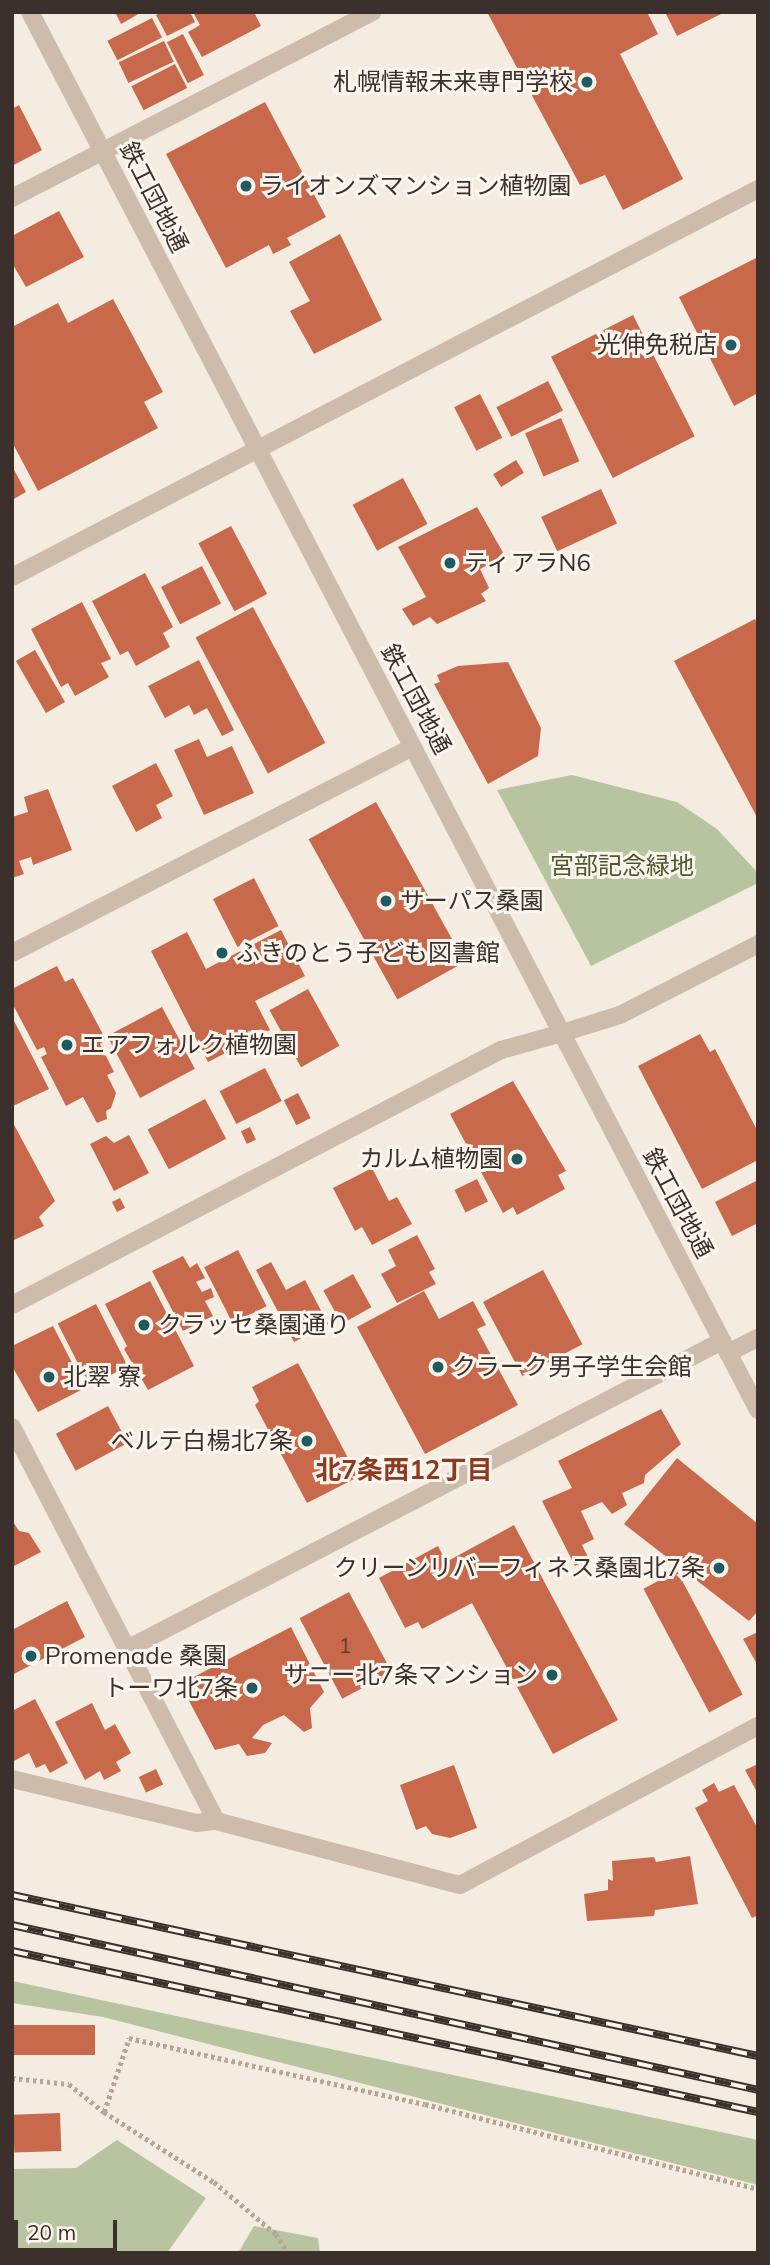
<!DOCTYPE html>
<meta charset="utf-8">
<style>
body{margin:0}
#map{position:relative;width:770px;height:2265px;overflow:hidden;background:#f4ebe1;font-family:Mulish,"Noto Sans JP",sans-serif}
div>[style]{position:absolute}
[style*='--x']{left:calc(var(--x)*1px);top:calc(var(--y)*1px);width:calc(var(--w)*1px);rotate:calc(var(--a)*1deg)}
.green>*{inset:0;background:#b8c4a0}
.building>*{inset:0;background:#c8694b;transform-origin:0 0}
.path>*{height:4.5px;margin-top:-2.25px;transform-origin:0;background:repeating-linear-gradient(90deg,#b9a596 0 3.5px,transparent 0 7px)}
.minor>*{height:18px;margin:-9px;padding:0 9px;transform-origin:9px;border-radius:9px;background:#cdbbac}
.tertiary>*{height:18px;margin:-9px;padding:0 9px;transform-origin:9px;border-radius:9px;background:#cdbbac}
.rail>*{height:8px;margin-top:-4px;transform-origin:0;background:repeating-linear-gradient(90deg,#fbf5ee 0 16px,#3b302b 0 32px);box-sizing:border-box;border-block:2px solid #3b302b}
.dots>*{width:19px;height:19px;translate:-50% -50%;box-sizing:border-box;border:4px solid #fbf5ee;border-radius:50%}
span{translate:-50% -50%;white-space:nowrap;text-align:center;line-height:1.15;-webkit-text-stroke:6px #fbf5ee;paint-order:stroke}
.number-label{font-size:21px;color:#5e3e33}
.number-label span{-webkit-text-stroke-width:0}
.poi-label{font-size:24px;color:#3b302b}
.right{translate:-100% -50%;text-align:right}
.left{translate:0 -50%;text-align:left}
.street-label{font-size:24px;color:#3b302b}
.park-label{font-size:24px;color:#4a5a2e}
.neighbourhood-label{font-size:26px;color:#8c3b22;font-weight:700}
.frame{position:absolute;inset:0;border:14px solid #3b302b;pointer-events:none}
.scale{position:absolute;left:14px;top:2220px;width:103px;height:32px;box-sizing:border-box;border:4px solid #3b302b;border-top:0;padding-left:9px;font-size:21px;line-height:24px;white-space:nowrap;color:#3b302b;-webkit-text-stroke:5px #fbf5ee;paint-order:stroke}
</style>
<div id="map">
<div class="green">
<div style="clip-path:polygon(572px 775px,677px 802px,717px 829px,758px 873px,758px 883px,591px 966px,497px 790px)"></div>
<div style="clip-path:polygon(12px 1981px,758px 2140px,758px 2185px,103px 2017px,12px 2003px)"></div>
<div style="clip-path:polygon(117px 2140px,206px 2198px,167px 2253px,12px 2253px,12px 2169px,76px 2168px)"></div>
<div style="clip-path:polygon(254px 2226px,318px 2238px,320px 2253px,238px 2253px)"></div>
</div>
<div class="building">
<div style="clip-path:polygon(115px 12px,142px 12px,121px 24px)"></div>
<div style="clip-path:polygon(161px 12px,190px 12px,195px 22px,167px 36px,156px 15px)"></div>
<div style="clip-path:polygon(193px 12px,254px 12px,261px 26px,202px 57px,188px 32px,200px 25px)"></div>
<div style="clip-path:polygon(487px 12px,647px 12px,658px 34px,620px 54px,683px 179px,623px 210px,605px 175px,580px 185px)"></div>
<div style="clip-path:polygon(665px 12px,725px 12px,677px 36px)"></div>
<div style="left:152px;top:18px;width:22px;height:50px;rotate:63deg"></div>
<div style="left:183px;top:34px;width:46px;height:18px;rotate:63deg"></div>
<div style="left:164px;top:41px;width:23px;height:50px;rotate:65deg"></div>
<div style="left:175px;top:64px;width:27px;height:49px;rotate:63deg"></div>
<div style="clip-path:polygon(265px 102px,326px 217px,287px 238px,291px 245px,273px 254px,269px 245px,226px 268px,166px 154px)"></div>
<div style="clip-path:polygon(19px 105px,42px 150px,12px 166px,12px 109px)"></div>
<div style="clip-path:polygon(59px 211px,84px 257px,26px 287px,12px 263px,12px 236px)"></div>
<div style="clip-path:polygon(340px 234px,382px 320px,314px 354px,290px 311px,310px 301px,289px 262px)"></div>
<div style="clip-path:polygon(758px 257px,758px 393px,734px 406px,679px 297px)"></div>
<div style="clip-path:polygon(113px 299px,163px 392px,144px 402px,158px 428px,38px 491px,12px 442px,12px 327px,58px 303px,68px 323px)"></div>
<div style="left:633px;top:315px;width:136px;height:92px;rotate:63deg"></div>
<div style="left:548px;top:381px;width:33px;height:58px;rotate:63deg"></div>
<div style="left:480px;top:394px;width:49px;height:29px;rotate:63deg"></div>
<div style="left:561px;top:418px;width:47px;height:39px;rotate:67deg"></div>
<div style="left:516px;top:460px;width:15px;height:27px;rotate:58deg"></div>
<div style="clip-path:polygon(12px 466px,26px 492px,12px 500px)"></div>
<div style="left:403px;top:478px;width:52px;height:57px;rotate:62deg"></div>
<div style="left:601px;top:489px;width:38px;height:66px;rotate:65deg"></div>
<div style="clip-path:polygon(477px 507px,505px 556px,480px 569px,489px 588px,481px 594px,486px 601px,437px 624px,430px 617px,413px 626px,402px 609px,426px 597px,398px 547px)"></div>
<div style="left:231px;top:526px;width:77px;height:37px;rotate:62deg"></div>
<div style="left:202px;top:566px;width:42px;height:46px;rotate:63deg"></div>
<div style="clip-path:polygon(145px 573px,173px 627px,163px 633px,170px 647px,136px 666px,128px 651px,120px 655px,92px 601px)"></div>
<div style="clip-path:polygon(82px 602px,111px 659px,101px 663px,109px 677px,75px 696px,68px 683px,61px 687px,31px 629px)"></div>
<div style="left:253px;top:607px;width:154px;height:65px;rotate:62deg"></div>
<div style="clip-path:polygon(755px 619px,758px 625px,758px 819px,674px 661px)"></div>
<div style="left:35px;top:650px;width:60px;height:22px;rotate:60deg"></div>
<div style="clip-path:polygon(199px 660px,234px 730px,222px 736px,207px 708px,194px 715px,189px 705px,165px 718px,148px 686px)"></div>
<div style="clip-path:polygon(508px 662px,541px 728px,538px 756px,488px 784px,434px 684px,440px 682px,437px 675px,458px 666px)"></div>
<div style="clip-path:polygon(199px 739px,207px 757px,232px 746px,254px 793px,204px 815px,174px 750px)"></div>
<div style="clip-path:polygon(156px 763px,173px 796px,156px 805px,162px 818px,136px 832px,112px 786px)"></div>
<div style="clip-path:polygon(48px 789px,72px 850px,33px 865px,31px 857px,19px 861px,24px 874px,12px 878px,12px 817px,28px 812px,24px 797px)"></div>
<div style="left:376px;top:802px;width:183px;height:77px;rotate:61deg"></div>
<div style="left:254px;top:878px;width:54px;height:46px;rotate:63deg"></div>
<div style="clip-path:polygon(281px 930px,305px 976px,255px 1001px,270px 1030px,208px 1062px,151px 951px,187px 932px,206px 969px)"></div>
<div style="clip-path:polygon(57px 966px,65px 982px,73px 978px,106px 1040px,100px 1044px,114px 1072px,107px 1075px,116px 1093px,111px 1108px,106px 1111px,107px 1119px,97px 1123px,83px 1097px,66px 1106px,41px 1057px,47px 1054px,44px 1047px,37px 1050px,12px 1003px,12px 989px)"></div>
<div style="left:308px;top:989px;width:65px;height:44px;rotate:61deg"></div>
<div style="left:162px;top:1007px;width:70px;height:62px;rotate:62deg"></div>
<div style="clip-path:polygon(12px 1017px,49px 1089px,13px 1106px,12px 1104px)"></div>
<div style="clip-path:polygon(700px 1034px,710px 1052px,715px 1049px,758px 1132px,758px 1160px,702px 1189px,638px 1066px)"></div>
<div style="left:265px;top:1068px;width:37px;height:51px;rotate:63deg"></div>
<div style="clip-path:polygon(513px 1081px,566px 1171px,558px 1175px,565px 1189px,517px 1215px,513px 1207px,503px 1213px,450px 1114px)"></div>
<div style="left:298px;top:1093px;width:28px;height:16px;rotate:63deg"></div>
<div style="left:205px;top:1099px;width:45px;height:65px;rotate:62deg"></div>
<div style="clip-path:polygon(12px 1121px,55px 1201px,39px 1217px,44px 1226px,12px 1241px)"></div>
<div style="left:250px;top:1127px;width:14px;height:10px;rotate:65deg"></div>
<div style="clip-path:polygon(129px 1135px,149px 1173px,114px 1191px,90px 1144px,106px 1136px,114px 1143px)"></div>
<div style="clip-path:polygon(372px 1168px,389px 1201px,397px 1197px,412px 1224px,372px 1245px,362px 1227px,355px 1231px,333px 1188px)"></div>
<div style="left:477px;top:1179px;width:25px;height:25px;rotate:64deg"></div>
<div style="clip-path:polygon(758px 1180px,758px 1223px,732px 1236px,715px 1202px)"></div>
<div style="left:120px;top:1198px;width:11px;height:9px;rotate:63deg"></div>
<div style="clip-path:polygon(417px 1235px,435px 1269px,429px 1272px,436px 1284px,397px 1303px,381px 1274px,396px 1266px,388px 1250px)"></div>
<div style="left:238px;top:1250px;width:63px;height:38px;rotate:63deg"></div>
<div style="clip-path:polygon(183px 1256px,190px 1268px,197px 1263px,205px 1278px,196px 1282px,202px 1292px,211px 1288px,214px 1297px,205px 1301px,213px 1316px,183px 1331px,152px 1271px)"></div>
<div style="clip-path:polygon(271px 1262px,286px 1290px,305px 1280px,328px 1324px,294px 1342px,256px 1270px)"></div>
<div style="left:543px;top:1270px;width:84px;height:68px;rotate:62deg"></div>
<div style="left:353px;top:1274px;width:38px;height:34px;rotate:61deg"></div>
<div style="clip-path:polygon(150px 1281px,194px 1366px,148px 1390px,124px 1349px,127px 1346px,105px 1304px)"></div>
<div style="clip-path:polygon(424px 1291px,439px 1319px,473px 1301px,486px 1325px,477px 1329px,518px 1405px,425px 1454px,357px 1327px)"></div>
<div style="left:96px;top:1304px;width:70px;height:43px;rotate:63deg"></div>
<div style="clip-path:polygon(53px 1326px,85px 1388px,38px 1412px,12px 1366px,12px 1346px)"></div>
<div style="clip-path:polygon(298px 1363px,358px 1477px,307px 1503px,255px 1405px,259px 1401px,252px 1387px)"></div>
<div style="left:108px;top:1406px;width:42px;height:59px;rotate:62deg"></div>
<div style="clip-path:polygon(661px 1409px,681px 1444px,645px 1475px,644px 1483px,622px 1493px,627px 1505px,612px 1514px,602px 1502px,581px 1511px,594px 1539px,582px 1545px,589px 1559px,575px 1566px,542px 1501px,572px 1488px,558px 1461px)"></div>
<div style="clip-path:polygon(677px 1458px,758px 1524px,758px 1611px,749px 1621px,624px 1524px)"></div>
<div style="clip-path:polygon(12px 1520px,19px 1531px,29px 1533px,41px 1552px,12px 1567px)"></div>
<div style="clip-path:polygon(514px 1525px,618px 1720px,553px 1754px,472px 1603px,422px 1629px,418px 1622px,405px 1628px,379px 1578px,438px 1546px,446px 1562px)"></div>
<div style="left:677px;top:1571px;width:140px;height:38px;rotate:62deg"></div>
<div style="left:349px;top:1592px;width:91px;height:56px;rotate:62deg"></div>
<div style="clip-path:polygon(67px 1601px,85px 1637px,12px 1675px,12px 1630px)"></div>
<div style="clip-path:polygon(291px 1627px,324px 1692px,310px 1708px,312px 1728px,304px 1732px,284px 1715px,263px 1725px,252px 1738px,272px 1743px,265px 1753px,247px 1756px,239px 1744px,215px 1750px,180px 1684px)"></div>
<div style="clip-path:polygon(758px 1632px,758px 1666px,743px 1639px)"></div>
<div style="clip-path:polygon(35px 1699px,68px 1763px,50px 1773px,45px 1764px,36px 1768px,29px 1753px,12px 1762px,12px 1711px)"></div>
<div style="clip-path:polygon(92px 1703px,105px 1730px,115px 1724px,131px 1753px,116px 1762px,121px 1771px,104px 1780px,100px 1771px,85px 1780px,55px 1722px)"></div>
<div style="clip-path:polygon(758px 1764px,758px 1794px,745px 1770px)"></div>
<div style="clip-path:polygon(454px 1765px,477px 1828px,450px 1838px,432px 1834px,426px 1826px,416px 1830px,400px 1785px)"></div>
<div style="left:156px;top:1769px;width:17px;height:19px;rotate:65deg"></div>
<div style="clip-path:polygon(714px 1783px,719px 1792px,734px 1785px,758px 1829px,758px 1915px,752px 1918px,695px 1808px,708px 1801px,702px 1790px)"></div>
<div style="clip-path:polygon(690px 1856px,698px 1904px,655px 1910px,654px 1916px,587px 1921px,584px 1894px,608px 1890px,608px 1879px,613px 1881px,612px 1861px,654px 1857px,656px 1862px)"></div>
<div style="left:12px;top:2025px;width:83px;height:30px"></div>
<div style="left:60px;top:2113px;width:38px;height:47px;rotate:88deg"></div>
</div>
<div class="path">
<div style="--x:12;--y:2078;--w:57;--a:6"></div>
<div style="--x:69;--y:2084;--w:45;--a:38.7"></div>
<div style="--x:104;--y:2112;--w:130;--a:32.5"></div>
<div style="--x:214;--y:2182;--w:81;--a:40"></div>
<div style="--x:276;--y:2234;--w:22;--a:58"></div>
<div style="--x:104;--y:2112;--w:78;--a:-71.3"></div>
<div style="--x:129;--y:2038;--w:303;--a:12.6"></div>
<div style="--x:425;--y:2104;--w:344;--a:14.3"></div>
</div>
<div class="minor">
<div style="--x:12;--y:198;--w:406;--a:-27.3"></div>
<div style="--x:12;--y:953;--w:451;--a:-27.2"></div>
<div style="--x:12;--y:1305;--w:551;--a:-27.54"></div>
<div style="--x:501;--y:1050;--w:63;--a:-15.6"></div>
<div style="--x:728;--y:1353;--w:34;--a:-27"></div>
<div style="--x:12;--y:1427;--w:444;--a:62.6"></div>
<div style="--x:127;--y:1649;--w:670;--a:-27.37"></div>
<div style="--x:12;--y:1779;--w:189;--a:13.4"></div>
<div style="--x:196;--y:1823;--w:20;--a:-6"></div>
<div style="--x:216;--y:1821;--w:252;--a:14.7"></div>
<div style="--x:460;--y:1885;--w:338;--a:-28.1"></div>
</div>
<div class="tertiary">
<div style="--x:30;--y:12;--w:1576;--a:62.49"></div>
<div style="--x:12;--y:577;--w:841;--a:-27.48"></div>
<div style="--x:562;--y:1033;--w:61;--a:-17.2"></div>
<div style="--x:620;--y:1015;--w:155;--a:-27.2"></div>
</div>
<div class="rail">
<div style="--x:12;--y:1895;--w:763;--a:12.18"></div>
<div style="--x:12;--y:1925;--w:764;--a:12.47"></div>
<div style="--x:12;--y:1951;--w:763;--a:12.18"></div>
</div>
<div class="dots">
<div style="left:587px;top:82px;background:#1f5a5e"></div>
<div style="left:246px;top:186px;background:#1f5a5e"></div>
<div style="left:731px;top:345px;background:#1f5a5e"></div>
<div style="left:450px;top:563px;background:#1f5a5e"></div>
<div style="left:386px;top:901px;background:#1f5a5e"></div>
<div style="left:222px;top:953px;background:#1f5a5e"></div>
<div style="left:67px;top:1045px;background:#1f5a5e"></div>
<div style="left:517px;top:1159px;background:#1f5a5e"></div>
<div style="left:144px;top:1325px;background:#1f5a5e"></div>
<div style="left:438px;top:1367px;background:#1f5a5e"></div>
<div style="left:49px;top:1377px;background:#1f5a5e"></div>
<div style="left:307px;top:1441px;background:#1f5a5e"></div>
<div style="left:719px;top:1568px;background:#1f5a5e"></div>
<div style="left:31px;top:1656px;background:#1f5a5e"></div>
<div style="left:552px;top:1675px;background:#1f5a5e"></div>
<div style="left:252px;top:1688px;background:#1f5a5e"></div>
</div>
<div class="number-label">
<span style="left:345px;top:1645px">1</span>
</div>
<div class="poi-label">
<span class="right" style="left:573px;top:82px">札幌情報未来専門学校</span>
<span class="left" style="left:260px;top:186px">ライオンズマンション植物園</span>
<span class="right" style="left:717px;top:345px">光伸免税店</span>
<span class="left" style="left:464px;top:563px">ティアラN6</span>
<span class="left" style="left:400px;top:901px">サーパス桑園</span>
<span class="left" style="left:236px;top:953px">ふきのとう子ども図書館</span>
<span class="left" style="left:81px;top:1045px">エアフォルク植物園</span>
<span class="right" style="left:503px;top:1159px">カルム植物園</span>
<span class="left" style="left:158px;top:1325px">クラッセ桑園通り</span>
<span class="left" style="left:452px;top:1367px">クラーク男子学生会館</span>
<span class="left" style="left:63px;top:1377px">北翠 寮</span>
<span class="right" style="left:293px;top:1441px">ベルテ白楊北7条</span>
<span class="right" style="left:705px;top:1568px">クリーンリバーフィネス桑園北7条</span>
<span class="left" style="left:45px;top:1656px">Promenade 桑園</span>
<span class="right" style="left:538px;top:1675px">サニー北7条マンション</span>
<span class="right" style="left:238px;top:1688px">トーワ北7条</span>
</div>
<div class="street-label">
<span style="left:154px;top:197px;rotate:63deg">鉄工団地通</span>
<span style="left:416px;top:699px;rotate:62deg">鉄工団地通</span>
<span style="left:678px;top:1203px;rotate:62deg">鉄工団地通</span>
</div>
<div class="park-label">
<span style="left:622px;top:866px">宮部記念緑地</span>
</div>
<div class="neighbourhood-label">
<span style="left:404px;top:1470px">北7条西12丁目</span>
</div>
<div class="frame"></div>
<div class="scale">20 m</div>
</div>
